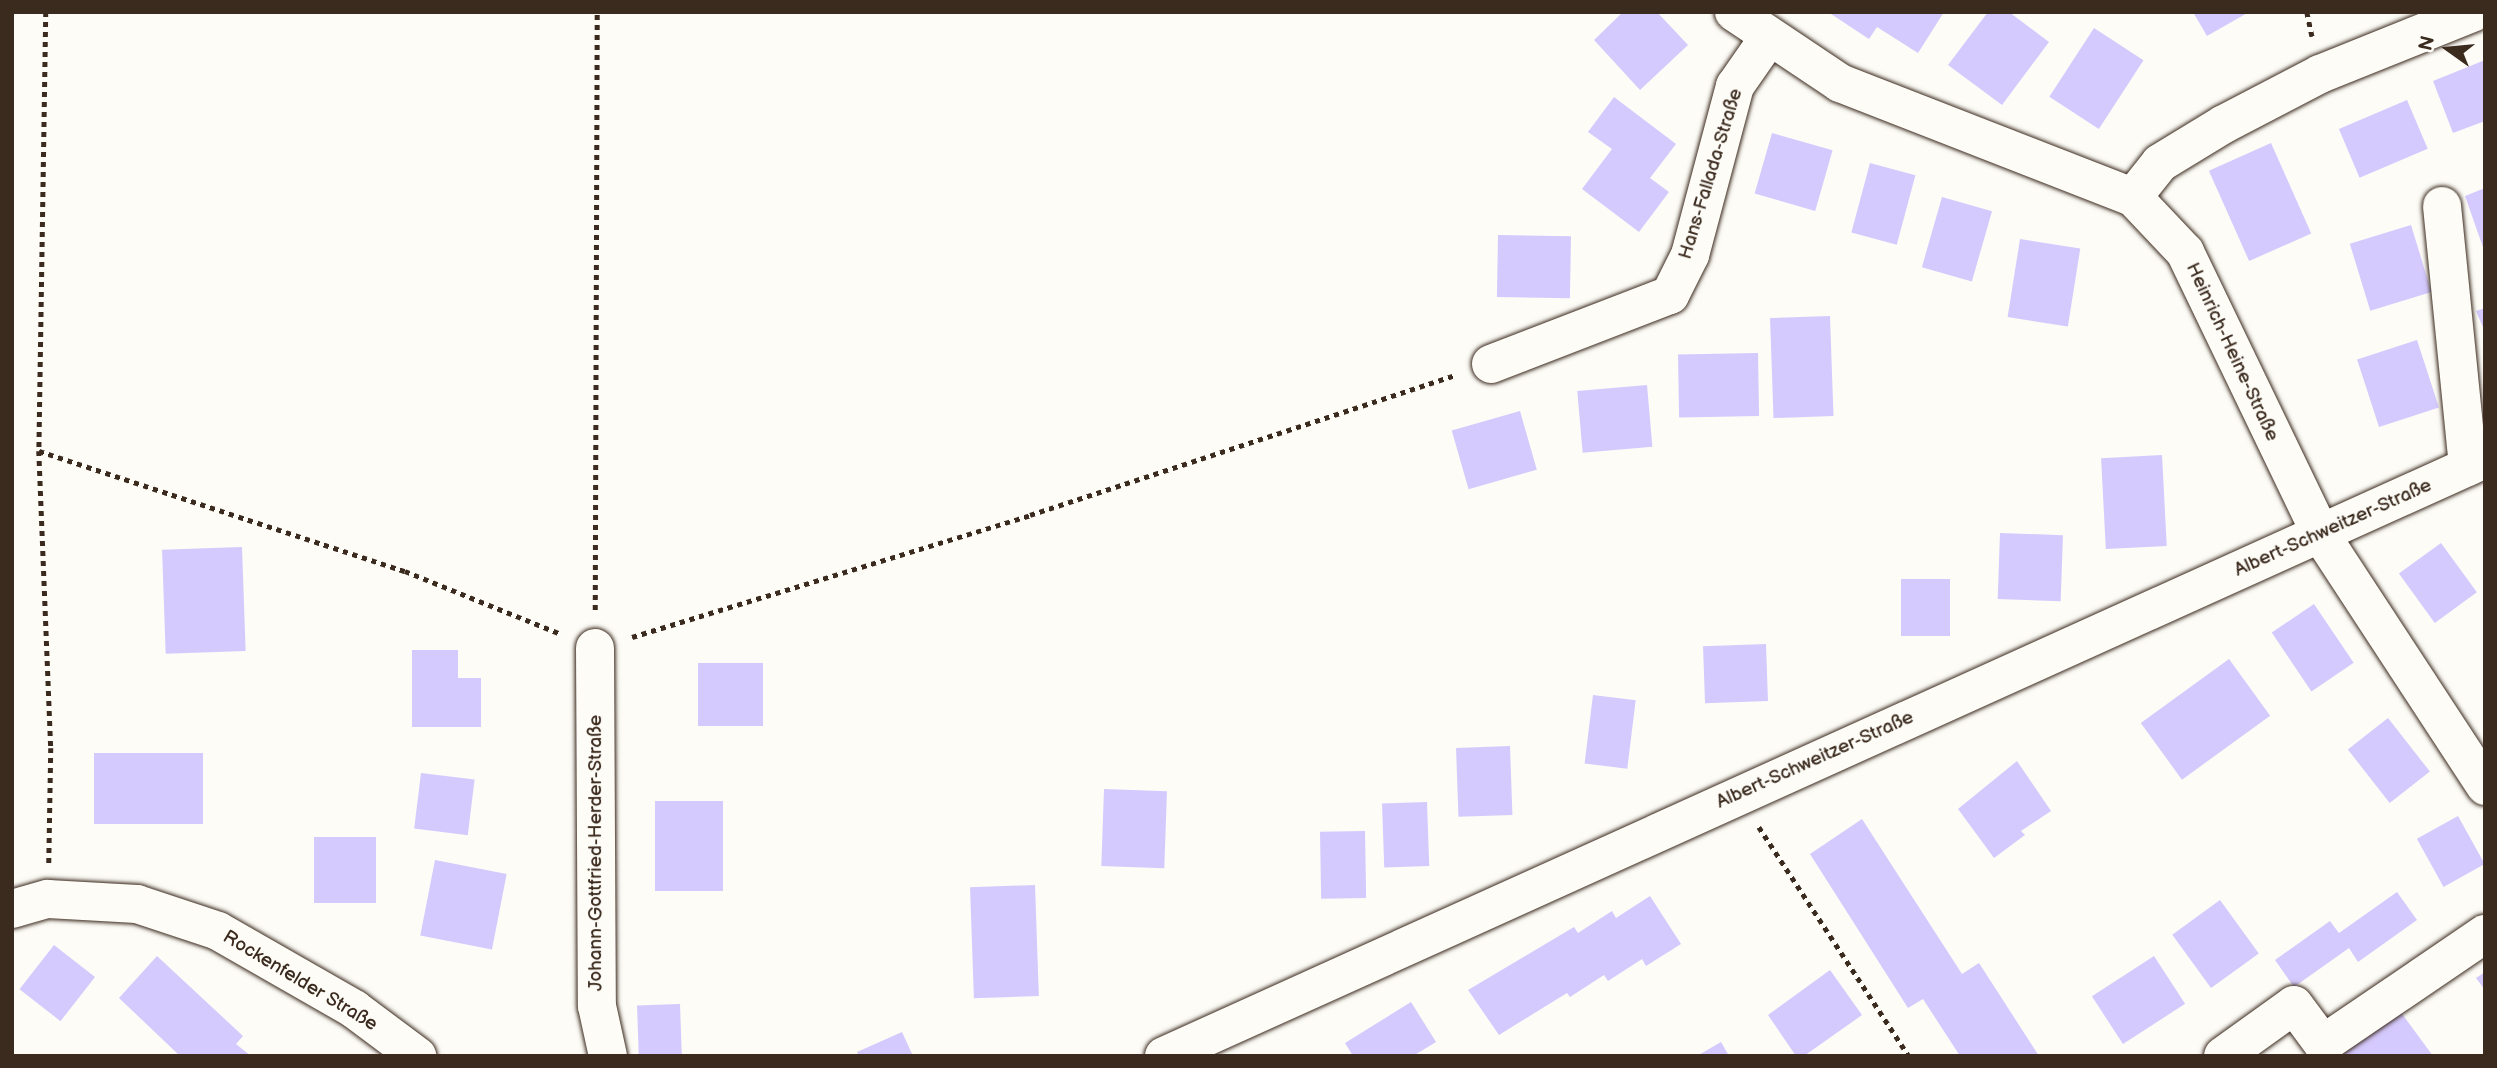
<!DOCTYPE html>
<meta charset="utf-8">
<style>
body{margin:0}
#map{position:relative;width:2497px;height:1068px;overflow:hidden;background:#fdfcf7;font-family:"Balsamiq Sans",sans-serif}
div>[style]{position:absolute}
[style*='--x']{left:calc(var(--x)*1px);top:calc(var(--y)*1px);width:calc(var(--w)*1px);rotate:calc(var(--a)*1deg)}
.building>*{inset:0;background:#d5cafd;transform-origin:0 0}
.path>*{height:4.5px;margin-top:-2.25px;transform-origin:0;background:repeating-linear-gradient(90deg,#3b2a1e 0 5px,transparent 0 10px)}
.roads{filter:drop-shadow(0 0 2px #3b2a1e) drop-shadow(0 0 2px #3b2a1e)}
.minor>*{height:38px;margin:-19px;padding:0 19px;transform-origin:19px;border-radius:19px;background:#fdfcf7}
span{translate:-50% -50%;white-space:nowrap;text-align:center;line-height:1.15;-webkit-text-stroke:5px #fdfcf7;paint-order:stroke}
.street-label{font-size:19px;color:#3b2a1e}
.frame{position:absolute;inset:0;border:14px solid #3b2a1e;pointer-events:none}
.north{position:absolute;left:2413px;top:14px;width:70px;height:70px;-webkit-text-stroke:5px #fdfcf7;paint-order:stroke;rotate:285deg;font-size:19px;font-weight:700;line-height:28px;text-align:center;color:#3b2a1e}
.north::after{content:'';display:block;margin:auto;width:24px;height:32px;background:#3b2a1e;clip-path:polygon(50% 0,100% 100%,50% 72%,0 100%)}
</style>
<div id="map">
<div class="building">
<div style="clip-path:polygon(1623px 12px,1657px 12px,1688px 45px,1640px 90px,1594px 40px)"></div>
<div style="clip-path:polygon(1828px 12px,1944px 12px,1918px 53px,1877px 27px,1869px 39px)"></div>
<div style="clip-path:polygon(1988px 12px,2009px 12px,2049px 42px,2002px 105px,1948px 65px)"></div>
<div style="clip-path:polygon(2193px 12px,2249px 12px,2207px 36px)"></div>
<div style="left:2094px;top:28px;width:59px;height:82px;rotate:33deg"></div>
<div style="clip-path:polygon(2485px 60px,2485px 121px,2453px 133px,2433px 81px)"></div>
<div style="clip-path:polygon(1614px 97px,1676px 144px,1650px 178px,1669px 192px,1639px 232px,1582px 189px,1612px 149px,1588px 132px)"></div>
<div style="left:2407px;top:100px;width:53px;height:74px;rotate:67deg"></div>
<div style="left:1772px;top:133px;width:63px;height:63px;rotate:16deg"></div>
<div style="left:2271px;top:143px;width:99px;height:68px;rotate:66deg"></div>
<div style="left:1870px;top:163px;width:47px;height:72px;rotate:15deg"></div>
<div style="clip-path:polygon(2485px 188px,2485px 253px,2465px 196px)"></div>
<div style="left:1942px;top:197px;width:52px;height:73px;rotate:16deg"></div>
<div style="left:2411px;top:225px;width:70px;height:64px;rotate:73deg"></div>
<div style="left:1498px;top:235px;width:73px;height:62px;rotate:1deg"></div>
<div style="left:2020px;top:239px;width:61px;height:79px;rotate:9deg"></div>
<div style="clip-path:polygon(2485px 308px,2485px 332px,2476px 311px)"></div>
<div style="left:1830px;top:316px;width:100px;height:60px;rotate:88deg"></div>
<div style="left:2417px;top:340px;width:71px;height:63px;rotate:72deg"></div>
<div style="left:1758px;top:353px;width:63px;height:80px;rotate:89deg"></div>
<div style="left:1647px;top:385px;width:62px;height:70px;rotate:85deg"></div>
<div style="left:1520px;top:411px;width:61px;height:71px;rotate:74deg"></div>
<div style="left:2162px;top:455px;width:91px;height:61px;rotate:87deg"></div>
<div style="left:2000px;top:533px;width:63px;height:66px;rotate:2deg"></div>
<div style="left:2441px;top:543px;width:61px;height:52px;rotate:54deg"></div>
<div style="left:242px;top:547px;width:104px;height:80px;rotate:88deg"></div>
<div style="left:1901px;top:579px;width:49px;height:57px"></div>
<div style="left:2314px;top:604px;width:71px;height:51px;rotate:56deg"></div>
<div style="left:1766px;top:644px;width:57px;height:63px;rotate:88deg"></div>
<div style="clip-path:polygon(412px 650px,458px 650px,458px 678px,481px 678px,481px 727px,412px 727px)"></div>
<div style="left:2229px;top:659px;width:70px;height:109px;rotate:54deg"></div>
<div style="left:698px;top:663px;width:65px;height:63px"></div>
<div style="left:1593px;top:695px;width:43px;height:69px;rotate:7deg"></div>
<div style="left:2388px;top:718px;width:68px;height:51px;rotate:52deg"></div>
<div style="left:1510px;top:746px;width:69px;height:54px;rotate:88deg"></div>
<div style="left:203px;top:753px;width:71px;height:109px;rotate:90deg"></div>
<div style="clip-path:polygon(2017px 761px,2051px 811px,2021px 831px,2025px 835px,1994px 858px,1958px 809px)"></div>
<div style="left:421px;top:773px;width:54px;height:56px;rotate:7deg"></div>
<div style="left:1104px;top:789px;width:63px;height:77px;rotate:2deg"></div>
<div style="left:655px;top:801px;width:68px;height:90px"></div>
<div style="left:1427px;top:802px;width:64px;height:45px;rotate:88deg"></div>
<div style="left:2458px;top:816px;width:55px;height:47px;rotate:61deg"></div>
<div style="clip-path:polygon(1862px 819px,1962px 974px,1979px 963px,2039px 1056px,1960px 1056px,1923px 999px,1908px 1008px,1810px 854px)"></div>
<div style="left:1365px;top:831px;width:67px;height:45px;rotate:89deg"></div>
<div style="left:314px;top:837px;width:62px;height:66px"></div>
<div style="left:435px;top:860px;width:73px;height:77px;rotate:11deg"></div>
<div style="left:1035px;top:885px;width:111px;height:65px;rotate:88deg"></div>
<div style="clip-path:polygon(2397px 892px,2417px 920px,2358px 962px,2349px 948px,2294px 987px,2275px 960px,2330px 921px,2339px 933px)"></div>
<div style="clip-path:polygon(1650px 896px,1681px 944px,1646px 966px,1642px 959px,1608px 981px,1604px 975px,1570px 997px,1567px 993px,1499px 1035px,1468px 990px,1574px 927px,1578px 933px,1612px 911px,1616px 918px)"></div>
<div style="left:2220px;top:900px;width:66px;height:59px;rotate:54deg"></div>
<div style="left:54px;top:945px;width:52px;height:56px;rotate:38deg"></div>
<div style="clip-path:polygon(157px 956px,243px 1036px,236px 1044px,251px 1056px,180px 1056px,119px 998px)"></div>
<div style="left:2154px;top:956px;width:57px;height:74px;rotate:57deg"></div>
<div style="clip-path:polygon(1830px 970px,1862px 1015px,1804px 1056px,1796px 1056px,1768px 1015px)"></div>
<div style="clip-path:polygon(2485px 972px,2485px 990px,2476px 978px)"></div>
<div style="clip-path:polygon(1411px 1002px,1436px 1042px,1413px 1056px,1353px 1056px,1345px 1043px)"></div>
<div style="left:680px;top:1004px;width:52px;height:43px;rotate:88deg"></div>
<div style="clip-path:polygon(2400px 1011px,2433px 1056px,2340px 1056px)"></div>
<div style="clip-path:polygon(902px 1032px,913px 1056px,859px 1056px,857px 1052px)"></div>
<div style="clip-path:polygon(1721px 1042px,1729px 1056px,1697px 1056px)"></div>
</div>
<div class="path">
<div style="--x:46;--y:12;--w:439;--a:90.9"></div>
<div style="--x:39;--y:451;--w:385;--a:18.2"></div>
<div style="--x:405;--y:571;--w:168;--a:22"></div>
<div style="--x:2307;--y:12;--w:25;--a:78"></div>
<div style="--x:39;--y:451;--w:297;--a:87.7"></div>
<div style="--x:51;--y:748;--w:115;--a:91"></div>
<div style="--x:595;--y:610;--w:598;--a:-89.81"></div>
<div style="--x:632;--y:637;--w:416;--a:-17"></div>
<div style="--x:1030;--y:515;--w:449;--a:-18.2"></div>
<div style="--x:1759;--y:827;--w:274;--a:56.8"></div>
</div>
<div class="roads">
<div class="minor">
<div style="--x:1734;--y:12;--w:128;--a:33.8"></div>
<div style="--x:1840;--y:83;--w:314;--a:21.3"></div>
<div style="--x:2133;--y:197;--w:76;--a:46.6"></div>
<div style="--x:2185;--y:252;--w:314;--a:64.3"></div>
<div style="--x:2321;--y:535;--w:300;--a:56.8"></div>
<div style="--x:2133;--y:197;--w:43;--a:-51.5"></div>
<div style="--x:2160;--y:163;--w:75;--a:-31.4"></div>
<div style="--x:2224;--y:124;--w:108;--a:-27.5"></div>
<div style="--x:2320;--y:74;--w:166;--a:-21.9"></div>
<div style="--x:2442;--y:206;--w:262;--a:84.3"></div>
<div style="--x:1491;--y:364;--w:192;--a:-21.1"></div>
<div style="--x:1670;--y:295;--w:45;--a:-63.4"></div>
<div style="--x:1690;--y:255;--w:175;--a:-75.1"></div>
<div style="--x:1735;--y:86;--w:60;--a:-55.2"></div>
<div style="--x:595;--y:648;--w:358;--a:89.7"></div>
<div style="--x:597;--y:1006;--w:51;--a:77.6"></div>
<div style="--x:12;--y:909;--w:37;--a:-16"></div>
<div style="--x:48;--y:899;--w:89;--a:3.2"></div>
<div style="--x:137;--y:904;--w:85;--a:18.4"></div>
<div style="--x:218;--y:931;--w:157;--a:29.8"></div>
<div style="--x:354;--y:1009;--w:79;--a:36.7"></div>
<div style="--x:1164;--y:1056;--w:1450;--a:-24.32"></div>
<div style="--x:2223;--y:1056;--w:87;--a:-35.7"></div>
<div style="--x:2294;--y:1005;--w:49;--a:53.4"></div>
<div style="--x:2323;--y:1044;--w:196;--a:-34.2"></div>
</div>
</div>
<div class="street-label">
<span style="left:1711px;top:174px;rotate:-73deg">Hans-Fallada-Straße</span>
<span style="left:2232px;top:352px;rotate:65deg">Heinrich-Heine-Straße</span>
<span style="left:2333px;top:528px;rotate:-24deg">Albert-Schweitzer-Straße</span>
<span style="left:1815px;top:760px;rotate:-24deg">Albert-Schweitzer-Straße</span>
<span style="left:596px;top:853px;rotate:-90deg">Johann-Gottfried-Herder-Straße</span>
<span style="left:300px;top:981px;rotate:31deg">Rockenfelder Straße</span>
</div>
<div class="frame"></div>
<div class="north">N</div>
</div>
